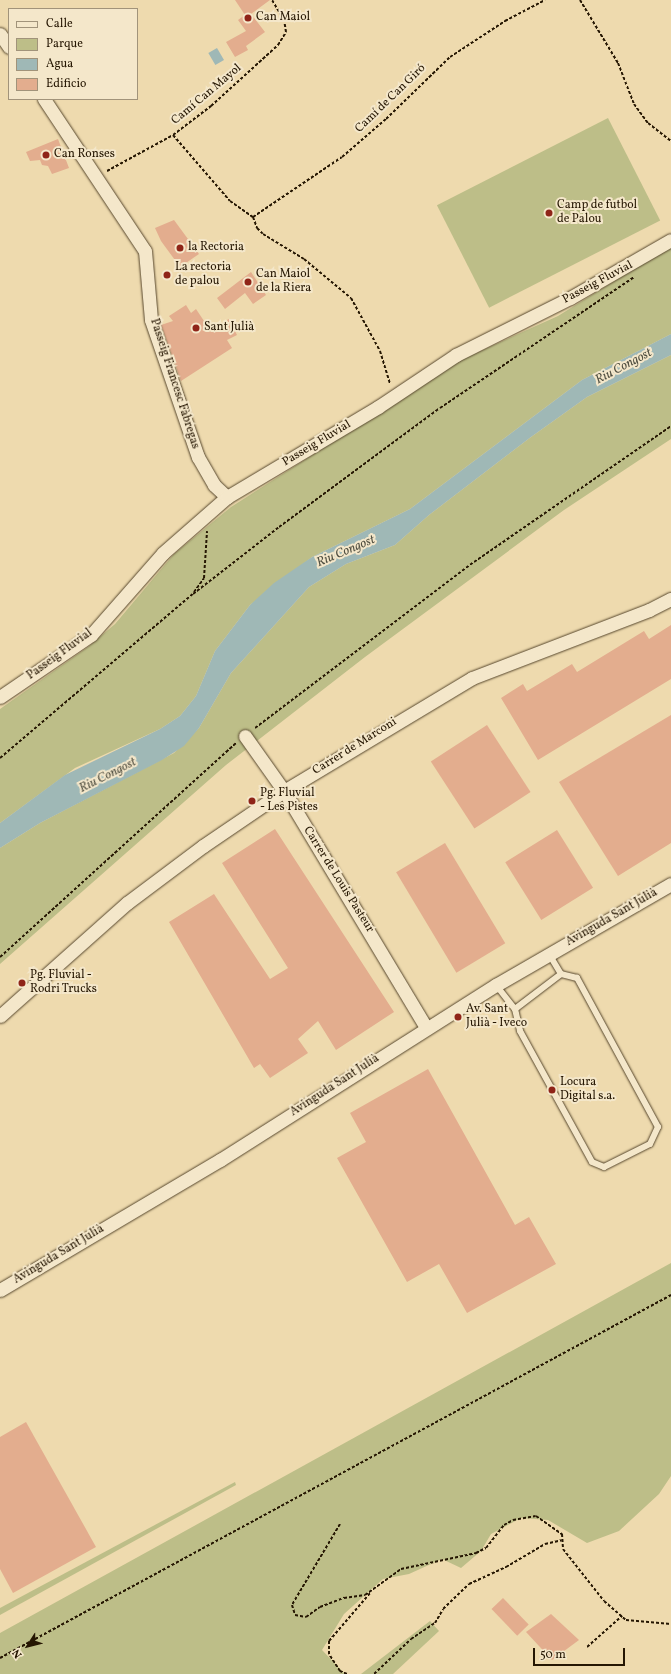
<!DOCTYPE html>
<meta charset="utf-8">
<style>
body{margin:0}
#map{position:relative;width:671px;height:1674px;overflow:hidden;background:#eedaae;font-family:Vollkorn,serif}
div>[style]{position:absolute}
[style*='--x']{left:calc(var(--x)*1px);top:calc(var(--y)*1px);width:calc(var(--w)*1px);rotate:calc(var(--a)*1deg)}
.green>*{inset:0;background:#bdbe88;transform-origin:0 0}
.water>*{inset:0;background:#9fb8b6;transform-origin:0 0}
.building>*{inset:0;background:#e3ad8e;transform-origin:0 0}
.path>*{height:2px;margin-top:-1px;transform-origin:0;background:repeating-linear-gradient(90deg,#251602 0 3px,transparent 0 5px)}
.roads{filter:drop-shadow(0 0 1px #57472d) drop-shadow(0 0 1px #57472d)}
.lane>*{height:6px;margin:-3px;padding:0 3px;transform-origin:3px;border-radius:3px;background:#f4e7ca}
.street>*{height:13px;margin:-6.5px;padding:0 6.5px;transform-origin:6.5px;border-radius:6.5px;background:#f4e7ca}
.dots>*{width:11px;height:11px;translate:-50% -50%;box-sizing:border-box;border:2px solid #f4e7ca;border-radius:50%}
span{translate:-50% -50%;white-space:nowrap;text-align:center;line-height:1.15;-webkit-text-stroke:4px #f4e7ca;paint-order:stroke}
.poi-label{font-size:12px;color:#251602}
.left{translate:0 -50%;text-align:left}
.street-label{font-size:12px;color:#251602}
.water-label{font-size:13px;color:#504f41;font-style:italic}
.legend{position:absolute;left:8px;top:8px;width:130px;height:92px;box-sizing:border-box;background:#f4e7ca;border:1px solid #a1937a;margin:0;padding:5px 7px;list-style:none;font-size:12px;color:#251602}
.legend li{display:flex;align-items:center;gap:8px;height:20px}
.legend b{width:20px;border:1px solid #a1937a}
.north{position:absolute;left:8px;top:1626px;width:40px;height:40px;-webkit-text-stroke:3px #f4e7ca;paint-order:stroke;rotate:234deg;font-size:11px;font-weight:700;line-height:16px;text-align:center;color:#251602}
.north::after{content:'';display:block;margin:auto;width:14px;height:18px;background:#251602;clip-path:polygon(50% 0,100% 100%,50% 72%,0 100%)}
.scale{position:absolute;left:533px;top:1648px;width:92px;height:18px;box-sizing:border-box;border:2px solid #251602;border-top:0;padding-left:5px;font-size:12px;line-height:14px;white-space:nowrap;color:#251602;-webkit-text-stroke:3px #f4e7ca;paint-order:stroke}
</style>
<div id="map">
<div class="green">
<div style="left:608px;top:118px;width:115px;height:192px;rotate:63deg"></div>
<div style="clip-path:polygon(671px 246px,671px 334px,582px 380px,410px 509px,312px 557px,250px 605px,215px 651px,196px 696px,180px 716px,160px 729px,75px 768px,0 823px,0 709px,88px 647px,115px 624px,174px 554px,231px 507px,465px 358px,558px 316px)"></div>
<div style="clip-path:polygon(671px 355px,671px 439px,564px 510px,365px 657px,226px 765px,0 964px,0 848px,40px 823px,174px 753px,199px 728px,231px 673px,309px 587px,346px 564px,395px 545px,429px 515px,531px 437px,587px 397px)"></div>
<div style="clip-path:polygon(671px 1263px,671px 1476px,659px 1494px,619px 1531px,587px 1543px,548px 1520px,521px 1518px,491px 1534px,481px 1551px,461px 1568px,442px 1559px,409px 1574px,383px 1579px,344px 1614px,322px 1650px,345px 1674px,0 1674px,0 1633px)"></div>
<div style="clip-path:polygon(235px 1482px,236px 1485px,0 1615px,0 1608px)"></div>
<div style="clip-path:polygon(430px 1621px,439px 1631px,393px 1674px,361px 1674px)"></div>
</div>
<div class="water">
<div style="left:217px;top:48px;width:14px;height:10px;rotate:60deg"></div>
<div style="clip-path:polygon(671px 334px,671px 355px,587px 397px,531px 437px,429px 515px,395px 545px,346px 564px,309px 587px,231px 673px,199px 728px,184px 746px,162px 760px,40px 823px,0 848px,0 823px,65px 775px,160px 729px,180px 716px,196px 696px,215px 651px,250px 605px,274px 583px,312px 557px,410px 509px,582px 380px)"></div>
</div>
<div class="building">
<div style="clip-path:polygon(235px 0,270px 0,251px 14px,265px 32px,246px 46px,248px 50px,235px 57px,226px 42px,246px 31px,238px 20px,245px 15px)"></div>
<div style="clip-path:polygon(58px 139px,69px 168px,52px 174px,48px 166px,42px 165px,40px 160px,30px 161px,26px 152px)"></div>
<div style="clip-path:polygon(174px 220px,199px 254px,180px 267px,161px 241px,155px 228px)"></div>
<div style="clip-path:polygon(251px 272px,266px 295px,253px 304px,245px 293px,225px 309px,217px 298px)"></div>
<div style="clip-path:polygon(186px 305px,191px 313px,196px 309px,206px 324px,209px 322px,213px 327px,229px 319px,237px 335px,227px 340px,232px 348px,181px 381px,161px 325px,173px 321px,169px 316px)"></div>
<div style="clip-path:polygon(671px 625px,671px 679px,538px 760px,501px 698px,523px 684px,527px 691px,572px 664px,577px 672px,644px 631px,649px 639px)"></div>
<div style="clip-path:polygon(671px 715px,671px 843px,618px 876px,559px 782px)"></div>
<div style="left:487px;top:725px;width:80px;height:67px;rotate:57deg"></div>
<div style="clip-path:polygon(275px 829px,394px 1012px,336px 1050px,318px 1021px,298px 1039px,308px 1053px,270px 1078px,260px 1064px,254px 1068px,169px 922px,214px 894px,270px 979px,288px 968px,222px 863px)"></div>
<div style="left:557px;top:830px;width:68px;height:61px;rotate:58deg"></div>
<div style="left:445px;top:843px;width:117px;height:57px;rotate:59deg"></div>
<div style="clip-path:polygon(428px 1069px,515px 1225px,529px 1217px,556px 1264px,467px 1313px,439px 1264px,407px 1282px,337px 1158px,366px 1142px,350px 1113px)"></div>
<div style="clip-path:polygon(26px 1422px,96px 1547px,13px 1593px,0 1569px,0 1437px)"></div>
<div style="left:503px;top:1598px;width:37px;height:16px;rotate:46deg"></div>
<div style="clip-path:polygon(551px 1614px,579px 1640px,552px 1660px,526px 1632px)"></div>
</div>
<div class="path">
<div style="--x:580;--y:0;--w:74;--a:58.9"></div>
<div style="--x:618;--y:63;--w:44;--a:68.7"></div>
<div style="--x:634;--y:104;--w:24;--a:54"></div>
<div style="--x:648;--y:123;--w:29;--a:38"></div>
<div style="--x:173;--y:135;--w:87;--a:49.2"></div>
<div style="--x:230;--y:201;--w:28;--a:35"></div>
<div style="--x:253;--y:217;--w:12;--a:70"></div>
<div style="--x:257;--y:228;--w:8;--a:45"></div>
<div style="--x:263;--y:234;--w:48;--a:31.4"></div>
<div style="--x:304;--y:259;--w:61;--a:39.7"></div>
<div style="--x:351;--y:298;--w:60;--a:61.3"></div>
<div style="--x:380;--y:351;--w:34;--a:73"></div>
<div style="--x:107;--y:171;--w:75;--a:-28.6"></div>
<div style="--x:173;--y:135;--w:48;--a:-37.3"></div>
<div style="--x:211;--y:106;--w:91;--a:-42.3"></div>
<div style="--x:278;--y:45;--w:15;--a:-58"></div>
<div style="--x:286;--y:32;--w:12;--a:-99"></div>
<div style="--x:284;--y:20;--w:23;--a:-121"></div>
<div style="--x:253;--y:217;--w:107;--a:-34"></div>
<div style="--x:342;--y:157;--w:58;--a:-40.8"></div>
<div style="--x:386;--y:119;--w:89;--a:-44.1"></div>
<div style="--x:450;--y:57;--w:66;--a:-33.2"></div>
<div style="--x:505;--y:21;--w:45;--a:-27.7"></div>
<div style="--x:194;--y:592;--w:17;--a:-54"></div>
<div style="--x:204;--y:578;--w:47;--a:-86.3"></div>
<div style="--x:255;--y:728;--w:275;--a:-37.2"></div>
<div style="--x:474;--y:562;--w:239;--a:-34.6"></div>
<div style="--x:0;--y:758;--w:253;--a:-40.4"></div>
<div style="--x:193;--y:594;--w:109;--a:-37.9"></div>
<div style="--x:279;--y:527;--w:200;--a:-36.5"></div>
<div style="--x:440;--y:408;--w:234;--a:-34"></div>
<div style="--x:0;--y:957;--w:319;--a:-42.2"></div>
<div style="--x:340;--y:1524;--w:94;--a:120.7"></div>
<div style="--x:292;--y:1605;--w:10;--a:73"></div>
<div style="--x:295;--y:1615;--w:11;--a:10"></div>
<div style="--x:306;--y:1617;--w:17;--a:-36"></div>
<div style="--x:320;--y:1607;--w:26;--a:-21"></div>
<div style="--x:344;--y:1598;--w:21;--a:-8"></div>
<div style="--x:365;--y:1595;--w:44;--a:-35.8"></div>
<div style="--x:401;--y:1569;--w:77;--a:-12"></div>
<div style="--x:476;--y:1553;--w:11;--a:-27"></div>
<div style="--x:486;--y:1548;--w:29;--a:-52"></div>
<div style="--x:504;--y:1525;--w:10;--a:-29"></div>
<div style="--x:513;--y:1520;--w:23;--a:-10"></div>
<div style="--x:536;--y:1516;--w:32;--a:35"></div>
<div style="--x:562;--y:1534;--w:15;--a:86"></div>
<div style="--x:563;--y:1549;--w:66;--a:51.7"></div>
<div style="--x:604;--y:1601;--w:29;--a:41"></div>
<div style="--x:626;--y:1620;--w:45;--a:5.1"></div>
<div style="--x:587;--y:1647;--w:47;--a:-41.5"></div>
<div style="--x:0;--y:1658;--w:763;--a:-28.41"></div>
<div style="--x:347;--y:1674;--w:8;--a:-157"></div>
<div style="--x:340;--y:1671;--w:20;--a:-123"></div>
<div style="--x:329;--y:1654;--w:13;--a:-90"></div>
<div style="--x:329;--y:1641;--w:65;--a:-49.4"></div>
<div style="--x:374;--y:1674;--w:51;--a:-43.4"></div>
<div style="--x:411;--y:1639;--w:29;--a:-34"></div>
<div style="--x:435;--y:1623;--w:16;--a:-60"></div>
<div style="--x:443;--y:1609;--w:36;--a:-44"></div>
<div style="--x:469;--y:1584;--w:41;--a:-24.7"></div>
<div style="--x:506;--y:1567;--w:45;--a:-30.5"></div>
<div style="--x:545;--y:1544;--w:17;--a:-13"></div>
</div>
<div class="roads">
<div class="lane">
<div style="--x:496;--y:985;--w:31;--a:52"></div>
<div style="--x:515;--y:1009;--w:23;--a:77"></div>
<div style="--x:520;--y:1031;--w:149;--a:61.2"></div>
<div style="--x:592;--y:1162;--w:13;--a:23"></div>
<div style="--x:604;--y:1167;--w:51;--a:-26.6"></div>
<div style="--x:650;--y:1144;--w:19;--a:-65"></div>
<div style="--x:658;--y:1127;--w:170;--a:-118.5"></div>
<div style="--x:577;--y:978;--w:16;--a:-166"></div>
<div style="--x:561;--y:974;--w:23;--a:-121"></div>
<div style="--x:515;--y:1009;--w:58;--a:-37.3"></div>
</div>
<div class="street">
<div style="--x:0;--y:34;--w:16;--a:55"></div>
<div style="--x:44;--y:99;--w:182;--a:56.4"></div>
<div style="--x:145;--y:251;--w:69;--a:85"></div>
<div style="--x:151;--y:320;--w:145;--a:71.1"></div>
<div style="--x:198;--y:457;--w:32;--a:60"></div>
<div style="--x:214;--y:485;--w:18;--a:43"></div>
<div style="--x:0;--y:697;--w:110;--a:-34.3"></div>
<div style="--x:91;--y:635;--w:109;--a:-48.7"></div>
<div style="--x:163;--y:553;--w:85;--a:-41.2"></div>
<div style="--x:227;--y:497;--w:176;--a:-30.8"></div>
<div style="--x:378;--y:407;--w:94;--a:-33.7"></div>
<div style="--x:456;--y:355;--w:127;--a:-26.6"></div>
<div style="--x:570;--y:298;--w:116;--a:-29.9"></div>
<div style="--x:245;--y:736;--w:67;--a:54.7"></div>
<div style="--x:284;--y:791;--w:275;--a:59"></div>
<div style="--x:0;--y:1016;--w:170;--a:-41.7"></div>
<div style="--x:127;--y:903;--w:95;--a:-36.9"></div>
<div style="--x:203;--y:846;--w:98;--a:-34.2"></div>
<div style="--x:284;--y:791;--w:219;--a:-31"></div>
<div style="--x:472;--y:678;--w:190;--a:-21"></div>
<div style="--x:649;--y:610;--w:25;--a:-27"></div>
<div style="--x:0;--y:1290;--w:256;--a:-30.6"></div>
<div style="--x:220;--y:1160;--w:327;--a:-32.4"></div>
<div style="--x:496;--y:985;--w:202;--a:-30"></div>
</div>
</div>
<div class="dots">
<div style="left:248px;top:18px;background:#8f2418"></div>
<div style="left:46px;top:155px;background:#8f2418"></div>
<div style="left:549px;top:213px;background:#8f2418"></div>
<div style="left:180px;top:248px;background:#8f2418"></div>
<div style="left:167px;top:275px;background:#8f2418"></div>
<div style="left:248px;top:282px;background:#8f2418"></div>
<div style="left:196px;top:328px;background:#8f2418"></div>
<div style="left:252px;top:801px;background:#8f2418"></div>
<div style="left:22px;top:983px;background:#8f2418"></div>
<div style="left:458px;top:1017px;background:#8f2418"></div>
<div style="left:552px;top:1090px;background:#8f2418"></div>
</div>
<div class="poi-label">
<span class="left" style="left:256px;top:18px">Can Maiol</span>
<span class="left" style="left:54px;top:155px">Can Ronses</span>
<span class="left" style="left:557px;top:213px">Camp de futbol<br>de Palou</span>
<span class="left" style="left:188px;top:248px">la Rectoria</span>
<span class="left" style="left:175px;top:275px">La rectoria<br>de palou</span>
<span class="left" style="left:256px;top:282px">Can Maiol<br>de la Riera</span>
<span class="left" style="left:204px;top:328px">Sant Julià</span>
<span class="left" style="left:260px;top:801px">Pg. Fluvial<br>- Les Pistes</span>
<span class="left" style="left:30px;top:983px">Pg. Fluvial -<br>Rodri Trucks</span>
<span class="left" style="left:466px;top:1017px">Av. Sant<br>Julià - Iveco</span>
<span class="left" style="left:560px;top:1090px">Locura<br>Digital s.a.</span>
</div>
<div class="street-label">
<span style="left:207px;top:95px;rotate:-40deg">Camí Can Mayol</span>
<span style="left:391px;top:99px;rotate:-44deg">Camí de Can Giró</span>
<span style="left:598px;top:283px;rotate:-28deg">Passeig Fluvial</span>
<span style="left:174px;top:384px;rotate:72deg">Passeig Francesc Fàbregas</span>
<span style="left:317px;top:444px;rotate:-31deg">Passeig Fluvial</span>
<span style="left:60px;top:655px;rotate:-36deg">Passeig Fluvial</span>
<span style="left:355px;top:747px;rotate:-32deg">Carrer de Marconi</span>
<span style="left:338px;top:880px;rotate:58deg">Carrer de Louis Pasteur</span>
<span style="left:612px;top:918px;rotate:-30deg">Avinguda Sant Julià</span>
<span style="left:335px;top:1086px;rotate:-33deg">Avinguda Sant Julià</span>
<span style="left:59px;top:1255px;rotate:-31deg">Avinguda Sant Julià</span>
</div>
<div class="water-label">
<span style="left:624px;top:367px;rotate:-28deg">Riu Congost</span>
<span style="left:346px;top:552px;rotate:-23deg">Riu Congost</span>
<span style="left:108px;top:776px;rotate:-27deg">Riu Congost</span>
</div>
<ul class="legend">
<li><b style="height:5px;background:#f4e7ca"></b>Calle</li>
<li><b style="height:11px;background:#bdbe88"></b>Parque</li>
<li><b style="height:11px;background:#9fb8b6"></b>Agua</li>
<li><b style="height:11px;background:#e3ad8e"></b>Edificio</li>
</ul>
<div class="north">N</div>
<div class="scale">50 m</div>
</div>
